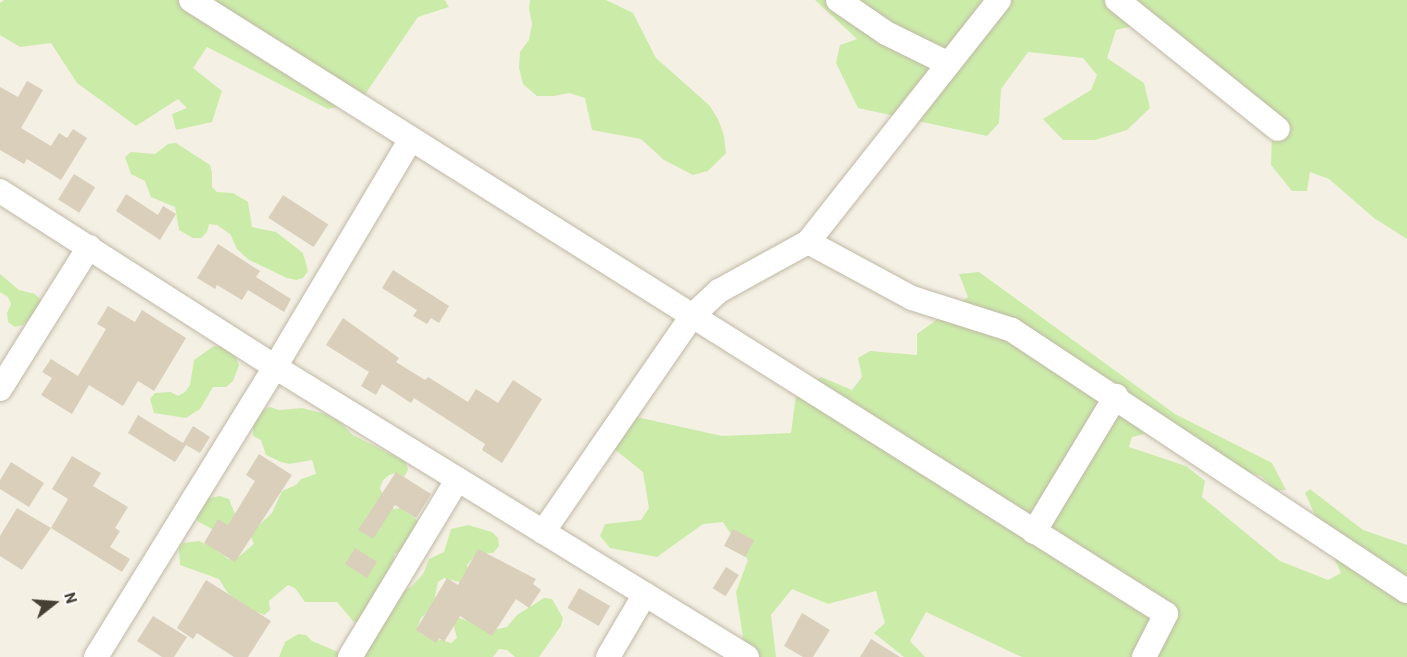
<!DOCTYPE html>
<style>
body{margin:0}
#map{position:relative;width:1407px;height:657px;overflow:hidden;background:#f4f0e4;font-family:Barlow,sans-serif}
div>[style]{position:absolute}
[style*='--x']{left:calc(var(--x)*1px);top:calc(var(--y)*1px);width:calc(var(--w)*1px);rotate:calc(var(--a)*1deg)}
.green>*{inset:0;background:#cbeca9}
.building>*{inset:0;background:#d9cfbb;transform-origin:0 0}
.roads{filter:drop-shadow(0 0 2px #c0b8a6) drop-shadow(0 0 2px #c0b8a6)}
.minor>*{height:24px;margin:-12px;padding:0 12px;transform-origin:12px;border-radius:12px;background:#fff}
span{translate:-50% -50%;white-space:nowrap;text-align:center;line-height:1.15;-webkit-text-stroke:5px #fff;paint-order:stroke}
.north{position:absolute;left:24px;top:573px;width:60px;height:60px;-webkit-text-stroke:4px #fff;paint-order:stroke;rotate:73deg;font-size:16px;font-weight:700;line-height:24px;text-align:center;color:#464033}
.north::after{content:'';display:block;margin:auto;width:21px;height:27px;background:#464033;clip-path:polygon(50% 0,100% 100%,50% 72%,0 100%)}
</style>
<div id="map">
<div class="green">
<div style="clip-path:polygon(4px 0,445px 0,449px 7px,418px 17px,359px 103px,328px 109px,207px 47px,193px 68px,222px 91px,212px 122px,176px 130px,172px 114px,187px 108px,178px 99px,136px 126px,77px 83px,51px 43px,20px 47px,0 35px,0 3px)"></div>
<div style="clip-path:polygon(530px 0,606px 0,633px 13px,656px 58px,709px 105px,718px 119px,724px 136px,726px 153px,708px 171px,693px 175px,664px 160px,641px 139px,592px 130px,585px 98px,569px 93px,554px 96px,537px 96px,523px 84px,519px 68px,520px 52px,529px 40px,532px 24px,529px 8px)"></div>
<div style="clip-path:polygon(815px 0,1407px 0,1407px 239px,1374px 218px,1329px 179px,1310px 172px,1307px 191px,1292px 191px,1271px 165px,1272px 133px,1133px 26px,1116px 30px,1107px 58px,1144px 83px,1150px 108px,1127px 130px,1095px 140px,1063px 140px,1043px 119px,1091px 90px,1097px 75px,1083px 58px,1028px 52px,1001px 89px,999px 123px,987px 136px,858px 108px,836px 63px,840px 45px,857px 39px)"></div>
<div style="clip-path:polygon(176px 143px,210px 165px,212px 173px,212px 187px,217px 192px,233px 193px,248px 202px,252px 227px,276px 232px,303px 253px,308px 271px,303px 278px,296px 280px,287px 278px,249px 260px,237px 249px,230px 234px,217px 225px,209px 224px,207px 232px,201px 238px,193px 238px,179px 230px,175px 207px,151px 197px,145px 181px,131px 174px,125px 157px,131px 152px,155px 154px,168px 144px)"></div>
<div style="clip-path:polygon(979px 272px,1175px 414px,1272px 463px,1286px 490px,1276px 490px,1261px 476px,1208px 461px,1165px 429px,1132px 437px,1129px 447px,1186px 466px,1205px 481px,1202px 497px,1280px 561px,1328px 580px,1341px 573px,1305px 493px,1310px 489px,1363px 530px,1407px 545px,1407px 657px,1022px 657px,926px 612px,910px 641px,925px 657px,904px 657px,874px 633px,885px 623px,876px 591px,828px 604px,792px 589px,771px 615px,776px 657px,746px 657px,736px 592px,748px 560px,723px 522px,703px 524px,657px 557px,610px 548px,600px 536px,605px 524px,641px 520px,649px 508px,643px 472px,608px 444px,632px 416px,722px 436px,791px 433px,796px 395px,821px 377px,852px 390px,862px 377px,858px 358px,870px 351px,917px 355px,917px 334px,968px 297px,959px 274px)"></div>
<div style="clip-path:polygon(0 274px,19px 290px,35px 294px,41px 300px,39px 307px,23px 325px,15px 327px,8px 322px,7px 313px,11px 304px,8px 297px,0 292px)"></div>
<div style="clip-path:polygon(214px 346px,222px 347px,236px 357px,239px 365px,233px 381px,226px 387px,213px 387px,200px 409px,186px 418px,154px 413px,150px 399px,155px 393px,171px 392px,178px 396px,185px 392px,190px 385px,194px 360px)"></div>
<div style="clip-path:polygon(270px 407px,279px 410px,302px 408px,325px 414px,340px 422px,353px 435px,406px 462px,408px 470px,404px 477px,397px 473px,389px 475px,383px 480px,380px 488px,387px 504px,393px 509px,401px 508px,414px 517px,419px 524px,402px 551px,394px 554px,398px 590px,406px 590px,412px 586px,423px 574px,429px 559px,444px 552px,451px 529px,468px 525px,492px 532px,498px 538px,499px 546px,493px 553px,477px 553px,467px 565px,470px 572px,467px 584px,444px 578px,438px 582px,433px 607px,421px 618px,418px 626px,421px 634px,451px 643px,457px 638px,453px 623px,459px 618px,498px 629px,507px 627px,517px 615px,544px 598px,552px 599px,563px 618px,561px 626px,541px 654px,539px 657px,515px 657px,507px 650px,499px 649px,493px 657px,351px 657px,360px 625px,353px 621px,337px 602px,305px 602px,295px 588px,288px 585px,269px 601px,270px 610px,264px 615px,257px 612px,249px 612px,227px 592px,219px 579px,180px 565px,179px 549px,183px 543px,199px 541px,214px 548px,228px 559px,236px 559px,254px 544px,251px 537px,244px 533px,212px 529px,197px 521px,197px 513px,205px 499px,220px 496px,229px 499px,235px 514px,258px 526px,272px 513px,282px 491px,296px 485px,301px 479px,316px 474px,312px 460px,289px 464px,281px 462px,266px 455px,261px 440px,253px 436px,253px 420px,256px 413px)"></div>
<div style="clip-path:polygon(298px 634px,306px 635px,312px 641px,350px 657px,279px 657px,285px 642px)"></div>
</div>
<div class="building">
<div style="clip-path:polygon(27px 81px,43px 90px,21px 128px,51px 146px,59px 133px,67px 138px,73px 129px,87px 138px,61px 180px,27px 159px,24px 164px,0 150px,0 87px,18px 97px)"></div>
<div style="left:74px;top:174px;width:25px;height:30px;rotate:32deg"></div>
<div style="clip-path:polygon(126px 194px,158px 215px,163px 206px,176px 214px,160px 240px,116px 211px)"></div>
<div style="left:283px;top:195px;width:54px;height:27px;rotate:33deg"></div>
<div style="clip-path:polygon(218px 244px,260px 271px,256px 277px,291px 299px,284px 312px,248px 290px,242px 300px,217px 285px,215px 289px,197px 278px)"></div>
<div style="clip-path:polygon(393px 270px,449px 306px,439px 323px,431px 318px,427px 324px,413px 316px,417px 310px,382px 288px)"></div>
<div style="clip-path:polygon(108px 306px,135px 322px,142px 310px,186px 338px,154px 391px,138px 381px,123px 406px,89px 385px,72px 414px,41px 395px,52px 378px,42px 372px,51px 359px,78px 376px,106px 329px,97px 324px)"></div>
<div style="clip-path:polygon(343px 318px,399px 358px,396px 362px,425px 380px,428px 377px,468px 402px,476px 389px,498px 403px,513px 380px,542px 399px,502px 463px,482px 450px,485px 444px,414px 398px,411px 403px,382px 384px,376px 395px,361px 386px,369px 372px,326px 345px)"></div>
<div style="clip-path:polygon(138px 415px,183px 443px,193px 426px,210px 437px,200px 453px,186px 445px,175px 462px,128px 433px)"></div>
<div style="clip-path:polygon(259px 454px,292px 475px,235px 562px,204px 543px,218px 519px,228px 525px,255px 481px,246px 475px)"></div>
<div style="clip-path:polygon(72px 456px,101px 473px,93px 486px,128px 507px,115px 528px,120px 531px,110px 547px,130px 559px,122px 572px,51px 528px,22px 570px,0 556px,0 536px,17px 508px,51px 528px,68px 499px,52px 489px)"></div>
<div style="clip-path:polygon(11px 462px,44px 483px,29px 507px,0 489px,0 480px)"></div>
<div style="clip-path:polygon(396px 472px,431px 494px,416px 518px,395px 505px,373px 539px,358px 530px)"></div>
<div style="left:733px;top:529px;width:24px;height:19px;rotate:28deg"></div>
<div style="left:355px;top:548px;width:26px;height:19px;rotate:32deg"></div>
<div style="clip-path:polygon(478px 549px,536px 579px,533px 584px,541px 590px,529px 608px,516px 599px,492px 636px,460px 616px,444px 642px,439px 638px,436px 643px,416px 630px,447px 578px,458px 585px)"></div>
<div style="left:726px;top:567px;width:15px;height:25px;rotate:32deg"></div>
<div style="clip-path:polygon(206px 580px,271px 621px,248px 657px,234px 657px,197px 633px,193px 639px,177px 628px)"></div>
<div style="left:579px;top:588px;width:36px;height:23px;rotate:30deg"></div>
<div style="clip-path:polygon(802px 613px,830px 630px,813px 657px,803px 657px,784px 646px)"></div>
<div style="clip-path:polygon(153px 616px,187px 637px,174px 657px,162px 657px,137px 641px)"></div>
<div style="clip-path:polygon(871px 639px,900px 657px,860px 657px)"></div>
</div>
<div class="roads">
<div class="minor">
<div style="--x:191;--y:0;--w:1152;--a:32.2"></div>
<div style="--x:1166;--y:614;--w:48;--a:117.1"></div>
<div style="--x:838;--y:0;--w:58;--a:34.5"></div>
<div style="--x:886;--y:33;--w:68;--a:26.2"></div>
<div style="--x:1117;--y:0;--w:206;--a:38.7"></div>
<div style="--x:0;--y:191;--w:326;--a:32.6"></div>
<div style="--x:275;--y:367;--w:554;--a:31.57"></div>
<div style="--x:808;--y:242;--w:118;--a:28.3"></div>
<div style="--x:912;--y:298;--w:105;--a:17.7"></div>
<div style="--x:1012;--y:330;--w:473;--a:33.5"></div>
<div style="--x:0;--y:389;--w:168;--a:-57.9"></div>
<div style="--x:543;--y:532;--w:262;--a:-55.4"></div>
<div style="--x:692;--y:316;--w:37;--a:-43"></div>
<div style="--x:719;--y:291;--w:102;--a:-28.8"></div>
<div style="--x:808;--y:242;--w:308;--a:-51.7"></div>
<div style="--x:1034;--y:532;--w:159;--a:-58.9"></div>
<div style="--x:96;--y:657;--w:341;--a:-58.3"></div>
<div style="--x:275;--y:367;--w:265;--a:-59.2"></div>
<div style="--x:350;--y:657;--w:208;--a:-58.8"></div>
<div style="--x:608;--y:657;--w:73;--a:-59.6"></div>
</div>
</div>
<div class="north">N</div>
</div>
